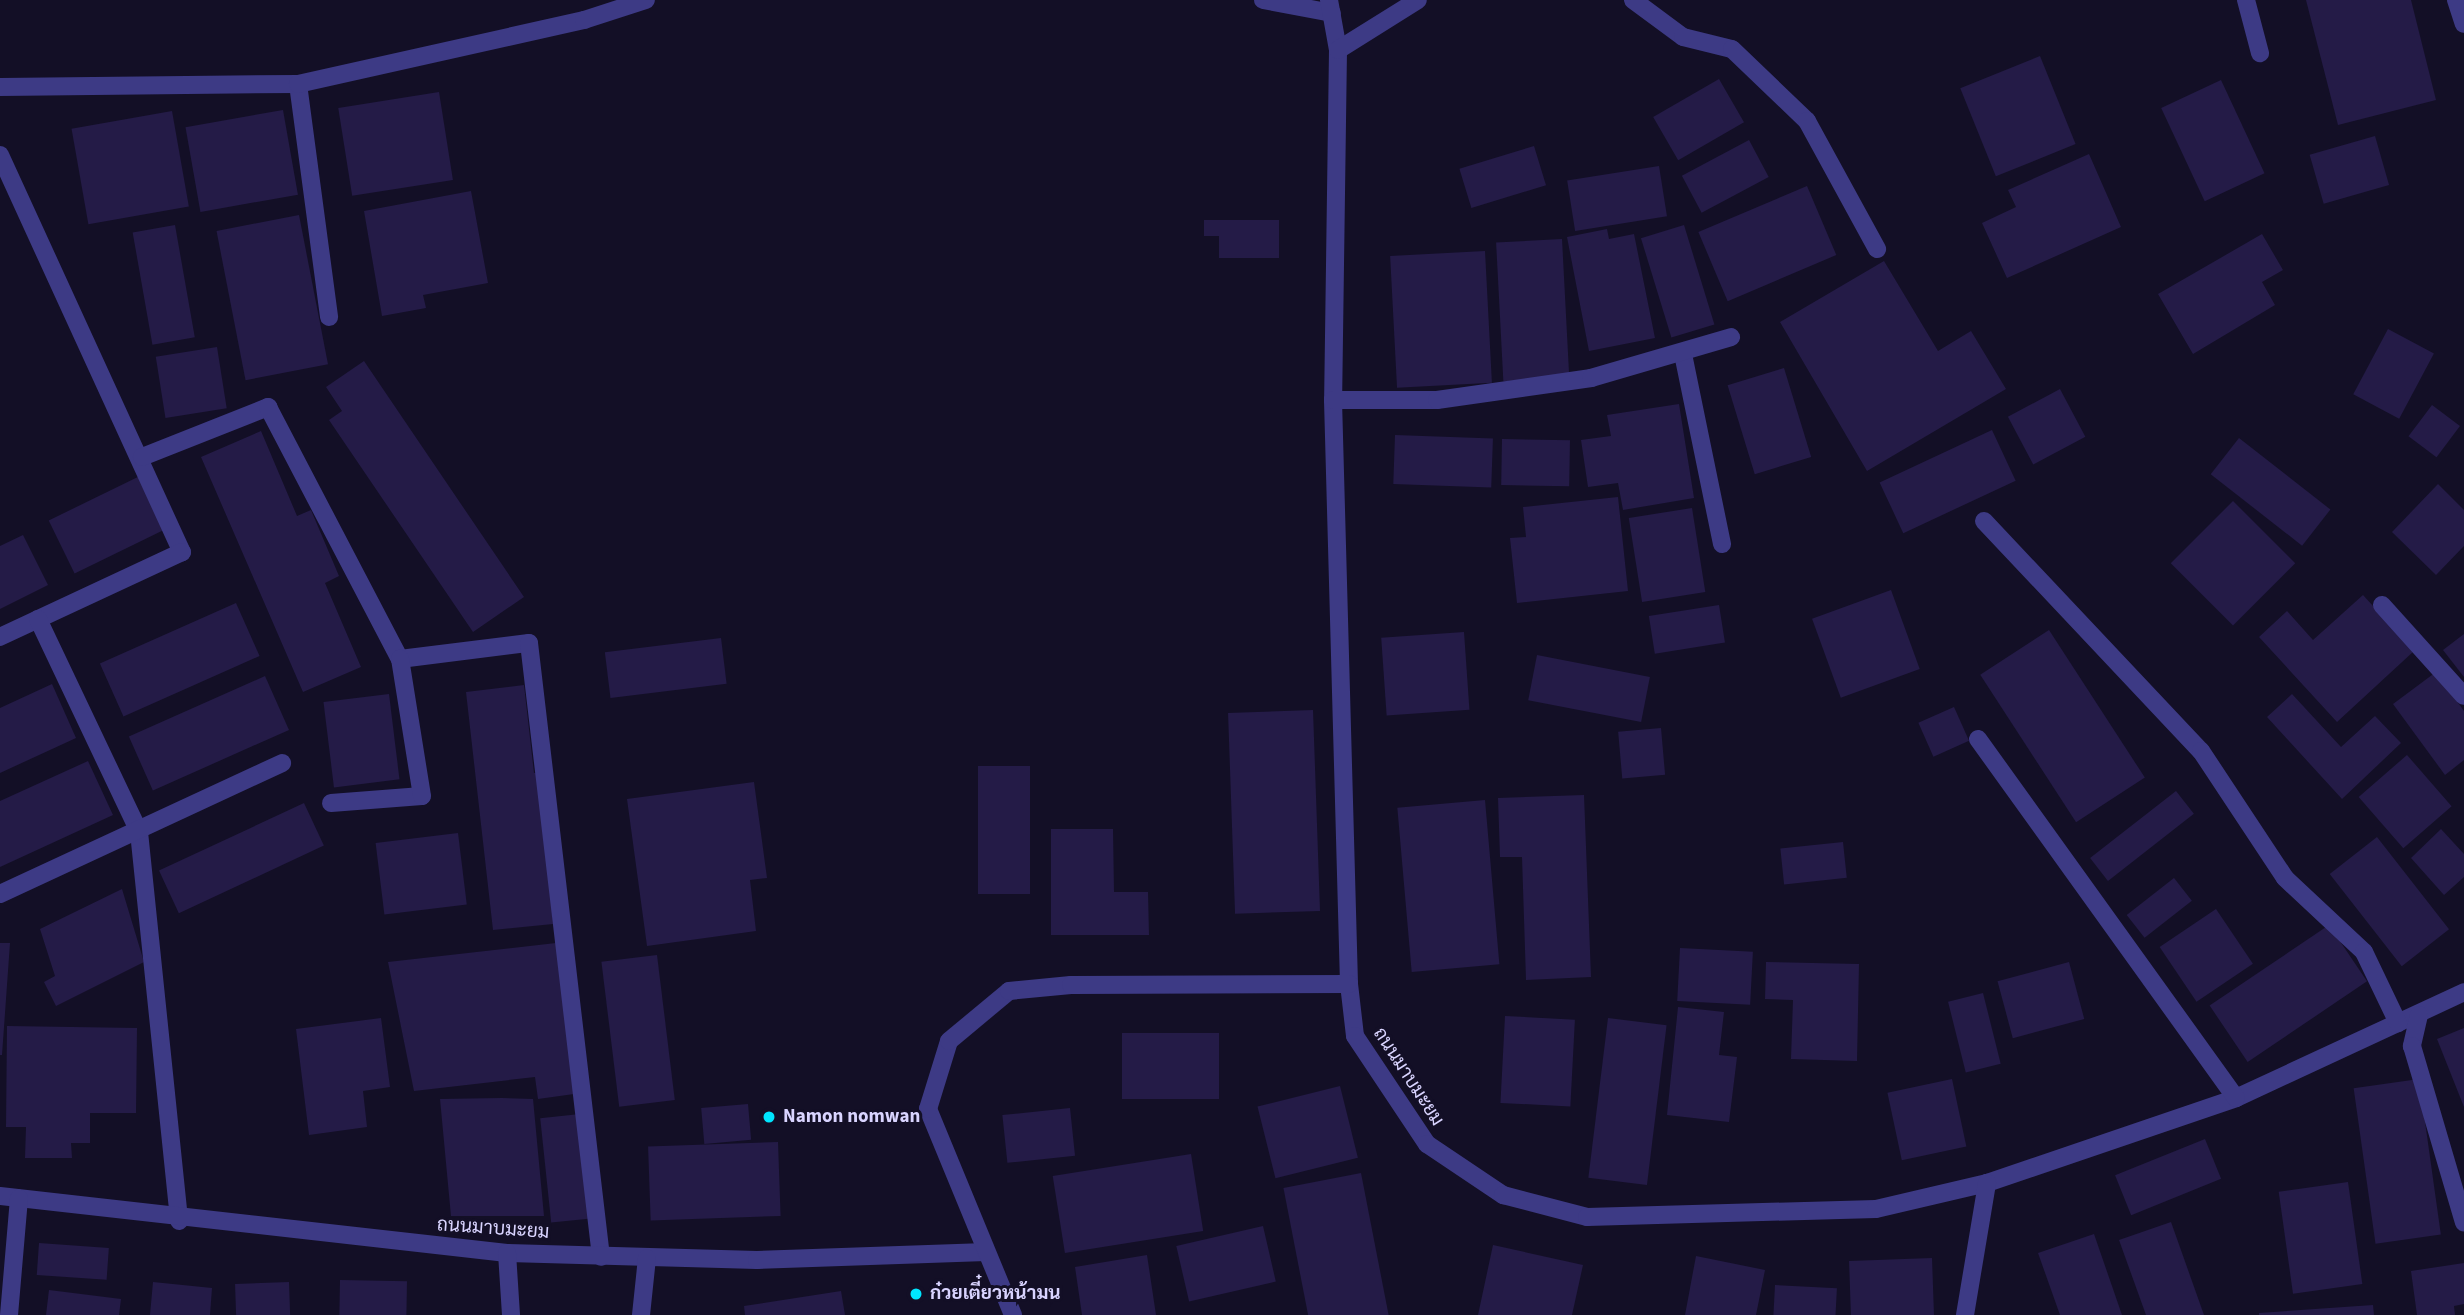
<!DOCTYPE html>
<meta charset="utf-8">
<style>
body{margin:0}
#map{position:relative;width:2464px;height:1315px;overflow:hidden;background:#130f26;font-family:"Source Sans 3",Sarabun,sans-serif}
div>[style]{position:absolute}
[style*='--x']{left:calc(var(--x)*1px);top:calc(var(--y)*1px);width:calc(var(--w)*1px);rotate:calc(var(--a)*1deg)}
.building>*{inset:0;background:#241b47;transform-origin:0 0}
.minor>*{height:18px;margin:-9px;padding:0 9px;transform-origin:9px;border-radius:9px;background:#3d3a85}
.dots>*{width:19px;height:19px;translate:-50% -50%;box-sizing:border-box;border:4px solid #130f26;border-radius:50%}
span{translate:-50% -50%;white-space:nowrap;text-align:center;line-height:1.15;-webkit-text-stroke:6px #130f26;paint-order:stroke}
.street-label{font-size:19px;color:#d9d4ff}
.poi-label{font-size:19px;color:#d9d4ff;font-weight:700}
.left{translate:0 -50%;text-align:left}
</style>
<div id="map">
<div class="building">
<div style="clip-path:polygon(2306px 0,2411px 0,2436px 100px,2338px 125px)"></div>
<div style="left:2040px;top:56px;width:95px;height:86px;rotate:68deg"></div>
<div style="left:1719px;top:79px;width:50px;height:76px;rotate:60deg"></div>
<div style="left:2221px;top:80px;width:103px;height:66px;rotate:65deg"></div>
<div style="left:439px;top:92px;width:89px;height:102px;rotate:81deg"></div>
<div style="left:283px;top:110px;width:86px;height:99px;rotate:80deg"></div>
<div style="left:172px;top:111px;width:97px;height:102px;rotate:80deg"></div>
<div style="left:2375px;top:136px;width:51px;height:68px;rotate:74deg"></div>
<div style="left:1749px;top:140px;width:42px;height:76px;rotate:62deg"></div>
<div style="left:1534px;top:146px;width:41px;height:78px;rotate:73deg"></div>
<div style="clip-path:polygon(2089px 154px,2121px 227px,2007px 278px,1982px 223px,2016px 207px,2008px 190px)"></div>
<div style="left:1659px;top:166px;width:51px;height:93px;rotate:81deg"></div>
<div style="left:1807px;top:186px;width:75px;height:118px;rotate:67deg"></div>
<div style="clip-path:polygon(471px 191px,488px 283px,423px 295px,426px 308px,382px 316px,364px 211px)"></div>
<div style="left:299px;top:215px;width:152px;height:84px;rotate:79deg"></div>
<div style="clip-path:polygon(1204px 220px,1279px 220px,1279px 258px,1219px 258px,1219px 236px,1204px 236px)"></div>
<div style="left:175px;top:225px;width:114px;height:43px;rotate:80deg"></div>
<div style="left:1684px;top:225px;width:104px;height:45px;rotate:73deg"></div>
<div style="clip-path:polygon(1607px 229px,1609px 239px,1634px 234px,1655px 338px,1589px 351px,1567px 237px)"></div>
<div style="clip-path:polygon(2262px 234px,2283px 270px,2262px 282px,2275px 305px,2193px 354px,2158px 294px)"></div>
<div style="left:1562px;top:239px;width:139px;height:66px;rotate:87deg"></div>
<div style="left:1485px;top:251px;width:132px;height:95px;rotate:87deg"></div>
<div style="clip-path:polygon(1884px 261px,1938px 351px,1971px 331px,2006px 389px,1867px 471px,1780px 322px)"></div>
<div style="left:2388px;top:329px;width:52px;height:74px;rotate:28deg"></div>
<div style="left:217px;top:347px;width:62px;height:62px;rotate:81deg"></div>
<div style="clip-path:polygon(364px 361px,524px 597px,473px 632px,329px 420px,342px 411px,326px 387px)"></div>
<div style="left:1784px;top:368px;width:93px;height:59px;rotate:73deg"></div>
<div style="left:2060px;top:389px;width:54px;height:59px;rotate:62deg"></div>
<div style="clip-path:polygon(1679px 404px,1694px 498px,1623px 510px,1618px 483px,1588px 487px,1581px 440px,1611px 436px,1607px 415px)"></div>
<div style="left:2432px;top:405px;width:35px;height:39px;rotate:37deg"></div>
<div style="left:1992px;top:430px;width:56px;height:124px;rotate:65deg"></div>
<div style="clip-path:polygon(261px 431px,297px 516px,311px 510px,339px 576px,325px 583px,361px 667px,303px 692px,201px 457px)"></div>
<div style="left:1395px;top:435px;width:98px;height:49px;rotate:2deg"></div>
<div style="left:2239px;top:438px;width:116px;height:46px;rotate:38deg"></div>
<div style="left:1502px;top:439px;width:68px;height:46px;rotate:1deg"></div>
<div style="left:144px;top:474px;width:59px;height:106px;rotate:64deg"></div>
<div style="clip-path:polygon(2438px 484px,2464px 510px,2464px 546px,2436px 575px,2392px 532px)"></div>
<div style="clip-path:polygon(1618px 497px,1628px 591px,1517px 603px,1510px 538px,1526px 537px,1523px 507px)"></div>
<div style="left:2233px;top:501px;width:88px;height:88px;rotate:45deg"></div>
<div style="left:1692px;top:508px;width:85px;height:64px;rotate:81deg"></div>
<div style="clip-path:polygon(23px 535px,48px 585px,0 609px,0 546px)"></div>
<div style="left:1891px;top:590px;width:84px;height:84px;rotate:70deg"></div>
<div style="clip-path:polygon(2363px 595px,2414px 651px,2337px 722px,2259px 637px,2287px 611px,2313px 640px)"></div>
<div style="left:236px;top:603px;width:58px;height:149px;rotate:66deg"></div>
<div style="left:1719px;top:605px;width:38px;height:71px;rotate:81deg"></div>
<div style="left:2049px;top:630px;width:176px;height:82px;rotate:57deg"></div>
<div style="left:1464px;top:632px;width:78px;height:83px;rotate:86deg"></div>
<div style="clip-path:polygon(2464px 634px,2464px 677px,2443px 650px)"></div>
<div style="left:721px;top:638px;width:46px;height:117px;rotate:83deg"></div>
<div style="left:1537px;top:655px;width:115px;height:46px;rotate:11deg"></div>
<div style="clip-path:polygon(2436px 672px,2464px 711px,2464px 760px,2445px 775px,2393px 704px)"></div>
<div style="left:265px;top:676px;width:59px;height:149px;rotate:66deg"></div>
<div style="clip-path:polygon(52px 684px,76px 738px,0 773px,0 708px)"></div>
<div style="clip-path:polygon(524px 685px,534px 773px,544px 772px,553px 924px,493px 930px,466px 692px)"></div>
<div style="left:389px;top:694px;width:86px;height:66px;rotate:83deg"></div>
<div style="clip-path:polygon(2292px 694px,2341px 747px,2375px 716px,2401px 743px,2342px 799px,2267px 717px)"></div>
<div style="left:1954px;top:707px;width:37px;height:39px;rotate:66deg"></div>
<div style="left:1313px;top:710px;width:201px;height:85px;rotate:88deg"></div>
<div style="left:1661px;top:728px;width:47px;height:43px;rotate:85deg"></div>
<div style="left:2407px;top:755px;width:68px;height:64px;rotate:49deg"></div>
<div style="clip-path:polygon(88px 761px,113px 815px,0 867px,0 801px)"></div>
<div style="left:978px;top:766px;width:52px;height:128px"></div>
<div style="clip-path:polygon(754px 782px,767px 878px,750px 880px,756px 931px,647px 946px,627px 799px)"></div>
<div style="left:2176px;top:791px;width:29px;height:109px;rotate:52deg"></div>
<div style="clip-path:polygon(1584px 795px,1591px 977px,1526px 980px,1522px 857px,1500px 857px,1498px 798px)"></div>
<div style="left:1485px;top:800px;width:165px;height:88px;rotate:85deg"></div>
<div style="left:304px;top:803px;width:47px;height:160px;rotate:65deg"></div>
<div style="clip-path:polygon(1051px 829px,1113px 829px,1114px 892px,1148px 892px,1149px 935px,1051px 935px)"></div>
<div style="clip-path:polygon(2441px 829px,2464px 854px,2464px 877px,2444px 895px,2411px 858px)"></div>
<div style="left:458px;top:833px;width:72px;height:83px;rotate:83deg"></div>
<div style="left:2377px;top:837px;width:117px;height:60px;rotate:52deg"></div>
<div style="left:1843px;top:842px;width:36px;height:63px;rotate:84deg"></div>
<div style="left:2174px;top:878px;width:29px;height:60px;rotate:52deg"></div>
<div style="clip-path:polygon(122px 889px,144px 962px,56px 1006px,44px 982px,55px 976px,40px 929px)"></div>
<div style="left:2216px;top:909px;width:66px;height:68px;rotate:56deg"></div>
<div style="left:2329px;top:925px;width:68px;height:144px;rotate:56deg"></div>
<div style="clip-path:polygon(0 943px,10px 943px,2px 1055px,0 1055px)"></div>
<div style="clip-path:polygon(556px 943px,574px 1094px,538px 1099px,535px 1077px,414px 1091px,388px 962px)"></div>
<div style="left:1680px;top:948px;width:73px;height:53px;rotate:3deg"></div>
<div style="left:657px;top:955px;width:146px;height:56px;rotate:83deg"></div>
<div style="clip-path:polygon(1766px 962px,1859px 964px,1857px 1061px,1791px 1059px,1793px 1000px,1765px 999px)"></div>
<div style="left:2069px;top:962px;width:59px;height:74px;rotate:75deg"></div>
<div style="left:1983px;top:993px;width:73px;height:36px;rotate:76deg"></div>
<div style="clip-path:polygon(1678px 1007px,1724px 1012px,1719px 1055px,1737px 1057px,1729px 1122px,1667px 1115px)"></div>
<div style="left:1505px;top:1016px;width:70px;height:87px;rotate:3deg"></div>
<div style="clip-path:polygon(381px 1018px,390px 1087px,363px 1091px,367px 1127px,309px 1135px,296px 1029px)"></div>
<div style="left:1608px;top:1018px;width:59px;height:161px;rotate:7deg"></div>
<div style="clip-path:polygon(7px 1026px,137px 1028px,136px 1113px,90px 1113px,90px 1143px,71px 1143px,72px 1158px,25px 1158px,26px 1127px,6px 1127px)"></div>
<div style="clip-path:polygon(2464px 1028px,2464px 1107px,2437px 1039px)"></div>
<div style="left:1122px;top:1033px;width:97px;height:66px"></div>
<div style="left:1952px;top:1079px;width:69px;height:66px;rotate:78deg"></div>
<div style="left:2419px;top:1079px;width:157px;height:66px;rotate:82deg"></div>
<div style="left:1340px;top:1086px;width:74px;height:85px;rotate:76deg"></div>
<div style="clip-path:polygon(502px 1098px,533px 1099px,544px 1216px,451px 1216px,440px 1099px)"></div>
<div style="left:748px;top:1104px;width:36px;height:47px;rotate:85deg"></div>
<div style="left:1070px;top:1108px;width:48px;height:68px;rotate:84deg"></div>
<div style="left:580px;top:1114px;width:105px;height:40px;rotate:84deg"></div>
<div style="left:2205px;top:1139px;width:43px;height:97px;rotate:68deg"></div>
<div style="left:778px;top:1142px;width:74px;height:130px;rotate:88deg"></div>
<div style="left:1191px;top:1154px;width:78px;height:140px;rotate:81deg"></div>
<div style="left:1361px;top:1173px;width:145px;height:79px;rotate:79deg"></div>
<div style="left:2348px;top:1182px;width:103px;height:70px;rotate:82deg"></div>
<div style="clip-path:polygon(2171px 1222px,2204px 1315px,2146px 1315px,2119px 1240px)"></div>
<div style="left:1263px;top:1226px;width:57px;height:89px;rotate:77deg"></div>
<div style="clip-path:polygon(2094px 1234px,2122px 1315px,2060px 1315px,2038px 1253px)"></div>
<div style="left:39px;top:1243px;width:70px;height:32px;rotate:4deg"></div>
<div style="clip-path:polygon(1493px 1245px,1583px 1265px,1572px 1315px,1478px 1315px)"></div>
<div style="clip-path:polygon(1147px 1255px,1156px 1315px,1082px 1315px,1075px 1267px)"></div>
<div style="clip-path:polygon(1696px 1256px,1765px 1270px,1756px 1315px,1685px 1315px)"></div>
<div style="left:1932px;top:1258px;width:57px;height:83px;rotate:88deg"></div>
<div style="clip-path:polygon(2464px 1263px,2464px 1304px,2454px 1306px,2455px 1315px,2417px 1315px,2411px 1271px)"></div>
<div style="left:340px;top:1280px;width:67px;height:35px;rotate:1deg"></div>
<div style="clip-path:polygon(153px 1282px,212px 1288px,210px 1315px,150px 1315px)"></div>
<div style="left:289px;top:1282px;width:33px;height:54px;rotate:88deg"></div>
<div style="left:1775px;top:1285px;width:62px;height:30px;rotate:3deg"></div>
<div style="clip-path:polygon(49px 1290px,121px 1299px,119px 1315px,46px 1315px)"></div>
<div style="clip-path:polygon(841px 1291px,845px 1315px,745px 1315px,744px 1306px)"></div>
<div style="clip-path:polygon(2373px 1305px,2374px 1315px,2259px 1315px,2259px 1313px)"></div>
</div>
<div class="minor">
<div style="--x:1263;--y:0;--w:70;--a:10.7"></div>
<div style="--x:1329;--y:0;--w:51;--a:79.8"></div>
<div style="--x:1338;--y:50;--w:350;--a:90.8"></div>
<div style="--x:1333;--y:400;--w:584;--a:88.43"></div>
<div style="--x:1349;--y:984;--w:52;--a:83.4"></div>
<div style="--x:1355;--y:1036;--w:130;--a:56.3"></div>
<div style="--x:1427;--y:1144;--w:92;--a:33.9"></div>
<div style="--x:1503;--y:1195;--w:87;--a:14.7"></div>
<div style="--x:1587;--y:1217;--w:289;--a:-1.6"></div>
<div style="--x:1876;--y:1209;--w:114;--a:-13.2"></div>
<div style="--x:1987;--y:1183;--w:263;--a:-18.8"></div>
<div style="--x:2236;--y:1098;--w:251;--a:-24.9"></div>
<div style="--x:1633;--y:0;--w:62;--a:36.5"></div>
<div style="--x:1683;--y:37;--w:50;--a:13.8"></div>
<div style="--x:1732;--y:49;--w:104;--a:43.8"></div>
<div style="--x:1807;--y:121;--w:146;--a:61.3"></div>
<div style="--x:2246;--y:0;--w:55;--a:75.2"></div>
<div style="--x:2456;--y:0;--w:25;--a:72"></div>
<div style="--x:1338;--y:50;--w:94;--a:-32"></div>
<div style="--x:298;--y:84;--w:235;--a:82.4"></div>
<div style="--x:0;--y:87;--w:298;--a:-0.6"></div>
<div style="--x:298;--y:84;--w:293;--a:-12.6"></div>
<div style="--x:584;--y:20;--w:65;--a:-17.9"></div>
<div style="--x:0;--y:155;--w:437;--a:65.4"></div>
<div style="--x:182;--y:552;--w:201;--a:155"></div>
<div style="--x:1683;--y:354;--w:194;--a:78.4"></div>
<div style="--x:1333;--y:400;--w:104;--a:0"></div>
<div style="--x:1437;--y:400;--w:156;--a:-8.1"></div>
<div style="--x:1591;--y:378;--w:146;--a:-16.3"></div>
<div style="--x:142;--y:457;--w:136;--a:-21.6"></div>
<div style="--x:268;--y:407;--w:284;--a:62.4"></div>
<div style="--x:400;--y:659;--w:130;--a:-7.1"></div>
<div style="--x:529;--y:643;--w:618;--a:83.31"></div>
<div style="--x:1984;--y:521;--w:316;--a:46.7"></div>
<div style="--x:2201;--y:751;--w:152;--a:56.5"></div>
<div style="--x:2285;--y:878;--w:108;--a:43.1"></div>
<div style="--x:2364;--y:952;--w:79;--a:64.4"></div>
<div style="--x:2382;--y:605;--w:122;--a:48"></div>
<div style="--x:38;--y:619;--w:236;--a:64.6"></div>
<div style="--x:139;--y:832;--w:391;--a:84.1"></div>
<div style="--x:1978;--y:739;--w:442;--a:54.3"></div>
<div style="--x:331;--y:803;--w:91;--a:-4.4"></div>
<div style="--x:422;--y:796;--w:139;--a:-99.1"></div>
<div style="--x:0;--y:894;--w:311;--a:-24.9"></div>
<div style="--x:2419;--y:1015;--w:32;--a:103"></div>
<div style="--x:2412;--y:1046;--w:184;--a:73.6"></div>
<div style="--x:0;--y:1196;--w:510;--a:6.41"></div>
<div style="--x:507;--y:1253;--w:250;--a:1.6"></div>
<div style="--x:757;--y:1260;--w:229;--a:-2"></div>
<div style="--x:507;--y:1253;--w:62;--a:86.3"></div>
<div style="--x:9;--y:1315;--w:117;--a:-85.1"></div>
<div style="--x:641;--y:1315;--w:57;--a:-84"></div>
<div style="--x:1013;--y:1315;--w:223;--a:-112.4"></div>
<div style="--x:928;--y:1109;--w:71;--a:-72.8"></div>
<div style="--x:949;--y:1041;--w:78;--a:-39.8"></div>
<div style="--x:1009;--y:991;--w:62;--a:-5.5"></div>
<div style="--x:1071;--y:985;--w:278;--a:-0.2"></div>
<div style="--x:1965;--y:1315;--w:134;--a:-80.5"></div>
</div>
<div class="dots">
<div style="left:769px;top:1117px;background:#00e5ff"></div>
<div style="left:916px;top:1294px;background:#00e5ff"></div>
</div>
<div class="street-label">
<span style="left:1408px;top:1077px;rotate:57deg">ถนนมาบมะยม</span>
<span style="left:493px;top:1229px;rotate:4deg">ถนนมาบมะยม</span>
</div>
<div class="poi-label">
<span class="left" style="left:783px;top:1117px">Namon nomwan</span>
<span class="left" style="left:930px;top:1294px">ก๋วยเตี๋ยวหน้ามน</span>
</div>
</div>
